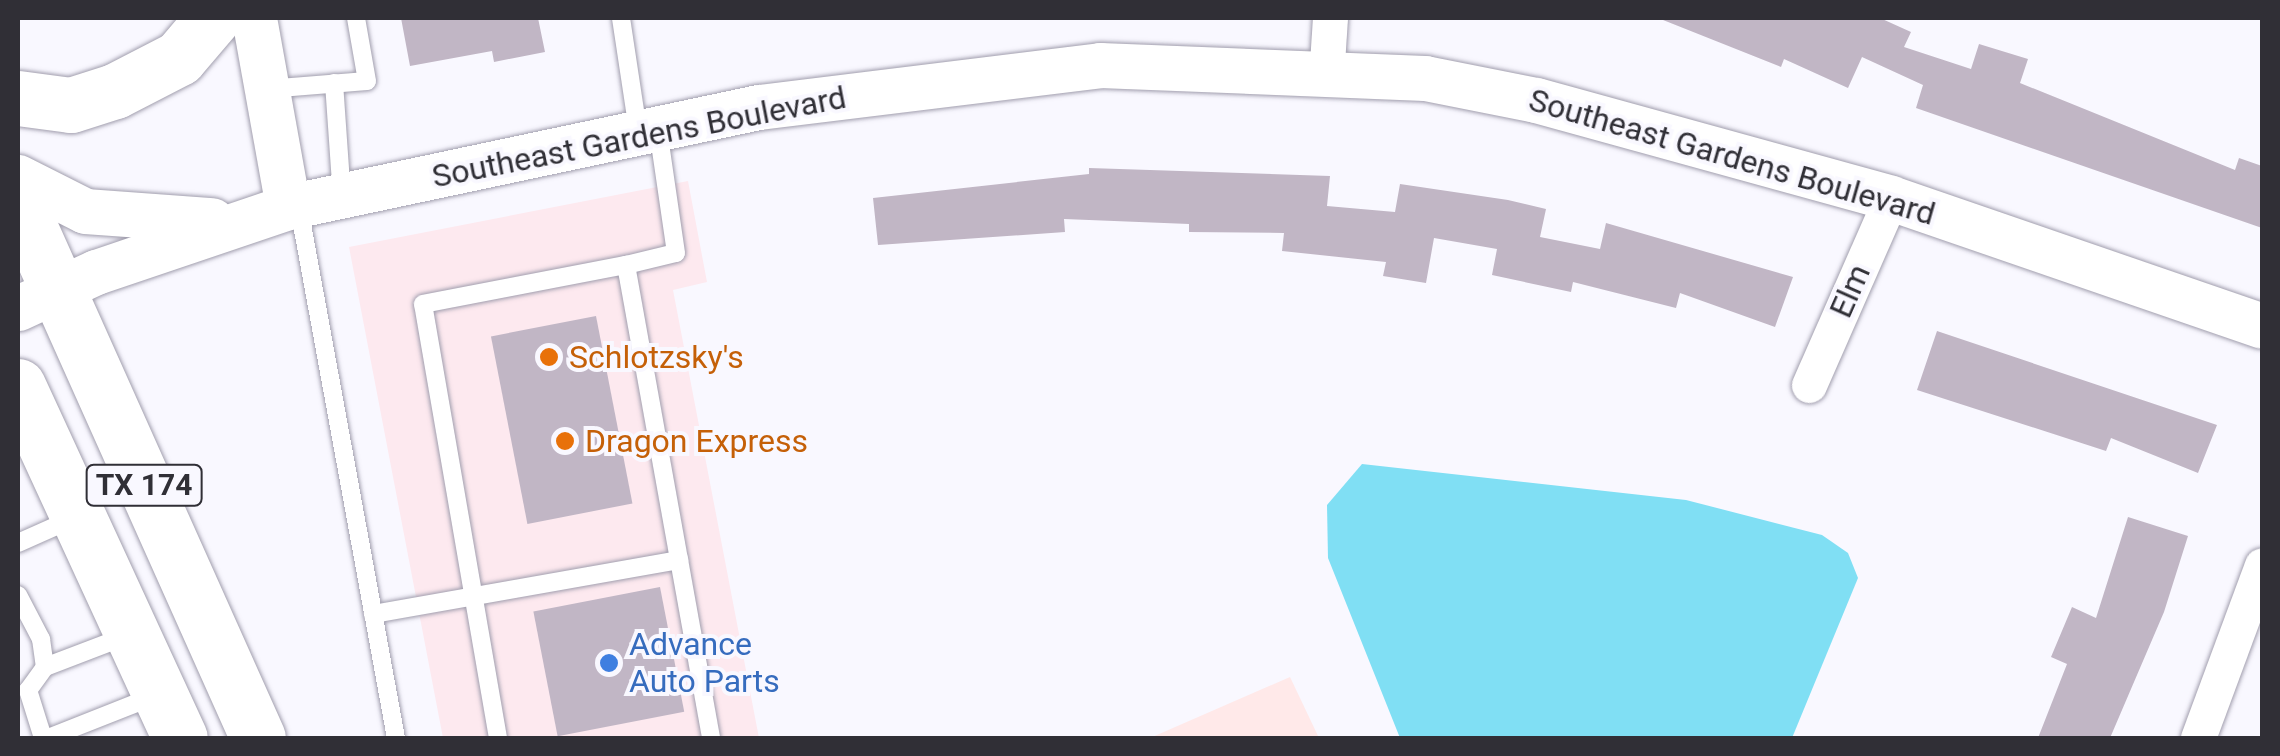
<!DOCTYPE html>
<style>
body{margin:0}
#map{position:relative;width:2280px;height:756px;overflow:hidden;background:#f9f8ff;font-family:Roboto,sans-serif}
div>[style]{position:absolute}
[style*='--x']{left:calc(var(--x)*1px);top:calc(var(--y)*1px);width:calc(var(--w)*1px);rotate:calc(var(--a)*1deg)}
.commercial>*{inset:0;background:#fde9ef}
.industrial>*{inset:0;background:#ffe9e9}
.water>*{inset:0;background:#80dff4}
.building>*{inset:0;background:#c1b6c5;transform-origin:0 0}
.roads{filter:drop-shadow(0 0 2px #a19eae) drop-shadow(0 0 2px #a19eae)}
.service>*{height:18px;margin:-9px;padding:0 9px;transform-origin:9px;border-radius:9px;background:#fff}
.minor>*{height:35px;margin:-17.5px;padding:0 17.5px;transform-origin:17.5px;border-radius:17.5px;background:#fff}
.tertiary>*{height:45px;margin:-22.5px;padding:0 22.5px;transform-origin:22.5px;border-radius:22.5px;background:#fff}
.primary>*{height:55px;margin:-27.5px;padding:0 27.5px;transform-origin:27.5px;border-radius:27.5px;background:#fff}
.dots>*{width:28px;height:28px;translate:-50% -50%;box-sizing:border-box;border:5px solid #f9f8ff;border-radius:50%}
span{translate:-50% -50%;white-space:nowrap;text-align:center;line-height:1.15;-webkit-text-stroke:8px #f9f8ff;paint-order:stroke}
.shield-label span{padding:2px 8px;background:#f9f8ff;border:2px solid;border-radius:8px;-webkit-text-stroke-width:0}
.shield-label{font-size:30px;color:#302f36;font-weight:700}
.street-label{font-size:32px;color:#302f36}
.food-label{font-size:32px;color:#c56008}
.left{translate:0 -50%;text-align:left}
.shop-label{font-size:32px;color:#366cbe}
.frame{position:absolute;inset:0;border:20px solid #302f36;pointer-events:none}
</style>
<div id="map">
<div class="commercial">
<div style="clip-path:polygon(688px 181px,707px 282px,673px 290px,759px 738px,443px 738px,349px 247px)"></div>
</div>
<div class="industrial">
<div style="clip-path:polygon(1290px 677px,1319px 738px,1150px 738px)"></div>
</div>
<div class="water">
<div style="clip-path:polygon(1362px 464px,1686px 500px,1822px 535px,1848px 553px,1858px 578px,1792px 738px,1400px 738px,1328px 558px,1327px 505px)"></div>
</div>
<div class="building">
<div style="clip-path:polygon(401px 18px,538px 18px,545px 52px,494px 62px,492px 51px,410px 66px)"></div>
<div style="clip-path:polygon(1658px 18px,1880px 18px,1911px 32px,1904px 47px,1971px 69px,1979px 44px,2028px 59px,2020px 83px,2235px 170px,2239px 158px,2262px 166px,2262px 228px,1916px 108px,1923px 85px,1862px 57px,1848px 88px,1784px 59px,1781px 67px)"></div>
<div style="clip-path:polygon(1089px 168px,1330px 176px,1327px 206px,1395px 212px,1400px 184px,1508px 200px,1546px 209px,1540px 237px,1600px 249px,1606px 223px,1793px 277px,1775px 327px,1680px 293px,1676px 308px,1573px 282px,1571px 292px,1492px 275px,1497px 249px,1434px 238px,1426px 283px,1383px 276px,1386px 262px,1282px 251px,1284px 233px,1189px 232px,1189px 224px,1064px 219px,1065px 232px,878px 245px,873px 198px,1089px 174px)"></div>
<div style="left:596px;top:316px;width:191px;height:107px;rotate:79deg"></div>
<div style="clip-path:polygon(1937px 331px,2217px 425px,2198px 473px,2111px 438px,2106px 451px,1917px 390px)"></div>
<div style="clip-path:polygon(2128px 517px,2188px 536px,2164px 612px,2110px 738px,2038px 738px,2067px 664px,2051px 657px,2072px 607px,2096px 618px)"></div>
<div style="left:660px;top:587px;width:127px;height:129px;rotate:79deg"></div>
</div>
<div class="roads">
<div class="service">
<div style="--x:621;--y:18;--w:114;--a:81.4"></div>
<div style="--x:334;--y:83;--w:113;--a:86"></div>
<div style="--x:267;--y:89;--w:100;--a:-4.6"></div>
<div style="--x:367;--y:81;--w:64;--a:-99.9"></div>
<div style="--x:299;--y:208;--w:539;--a:79.63"></div>
<div style="--x:626;--y:265;--w:51;--a:-13.5"></div>
<div style="--x:676;--y:253;--w:124;--a:-98.3"></div>
<div style="--x:18;--y:543;--w:59;--a:-24"></div>
<div style="--x:18;--y:595;--w:50;--a:62.4"></div>
<div style="--x:41;--y:639;--w:28;--a:82"></div>
<div style="--x:45;--y:667;--w:29;--a:126"></div>
<div style="--x:28;--y:690;--w:50;--a:72.6"></div>
<div style="--x:373;--y:614;--w:311;--a:-10"></div>
<div style="--x:45;--y:667;--w:90;--a:-20.9"></div>
<div style="--x:48;--y:738;--w:114;--a:-21.6"></div>
<div style="--x:498;--y:738;--w:440;--a:-99.8"></div>
<div style="--x:423;--y:304;--w:207;--a:-10.9"></div>
<div style="--x:626;--y:265;--w:481;--a:79.8"></div>
</div>
<div class="minor">
<div style="--x:1326;--y:78;--w:60;--a:-86.2"></div>
<div style="--x:1809;--y:385;--w:204;--a:-66.3"></div>
<div style="--x:2198;--y:738;--w:184;--a:-69.7"></div>
</div>
<div class="tertiary">
<div style="--x:254;--y:18;--w:192;--a:79.8"></div>
<div style="--x:18;--y:177;--w:75;--a:26.9"></div>
<div style="--x:85;--y:211;--w:127;--a:4.1"></div>
<div style="--x:18;--y:308;--w:86;--a:-24.8"></div>
<div style="--x:96;--y:272;--w:203;--a:-18.7"></div>
<div style="--x:288;--y:207;--w:481;--a:-12"></div>
<div style="--x:759;--y:107;--w:344;--a:-7"></div>
<div style="--x:1100;--y:65;--w:325;--a:2.3"></div>
<div style="--x:1425;--y:78;--w:113;--a:11.2"></div>
<div style="--x:1536;--y:100;--w:368;--a:15.4"></div>
<div style="--x:1891;--y:198;--w:392;--a:19"></div>
</div>
<div class="primary">
<div style="--x:18;--y:98;--w:53;--a:7.5"></div>
<div style="--x:71;--y:105;--w:46;--a:-17.7"></div>
<div style="--x:115;--y:91;--w:72;--a:-27.3"></div>
<div style="--x:179;--y:58;--w:52;--a:-49.6"></div>
<div style="--x:18;--y:201;--w:588;--a:65.92"></div>
<div style="--x:18;--y:386;--w:387;--a:65.3"></div>
</div>
</div>
<div class="dots">
<div style="left:549px;top:357px;background:#e8710a"></div>
<div style="left:565px;top:441px;background:#e8710a"></div>
<div style="left:609px;top:663px;background:#3f7fe0"></div>
</div>
<div class="shield-label">
<span style="left:144px;top:485px">TX 174</span>
</div>
<div class="street-label">
<span style="left:639px;top:137px;rotate:-11deg">Southeast Gardens Boulevard</span>
<span style="left:1732px;top:157px;rotate:16deg">Southeast Gardens Boulevard</span>
<span style="left:1850px;top:291px;rotate:-66deg">Elm</span>
</div>
<div class="food-label">
<span class="left" style="left:569px;top:357px">Schlotzsky's</span>
<span class="left" style="left:585px;top:441px">Dragon Express</span>
</div>
<div class="shop-label">
<span class="left" style="left:629px;top:663px">Advance<br>Auto Parts</span>
</div>
<div class="frame"></div>
</div>
